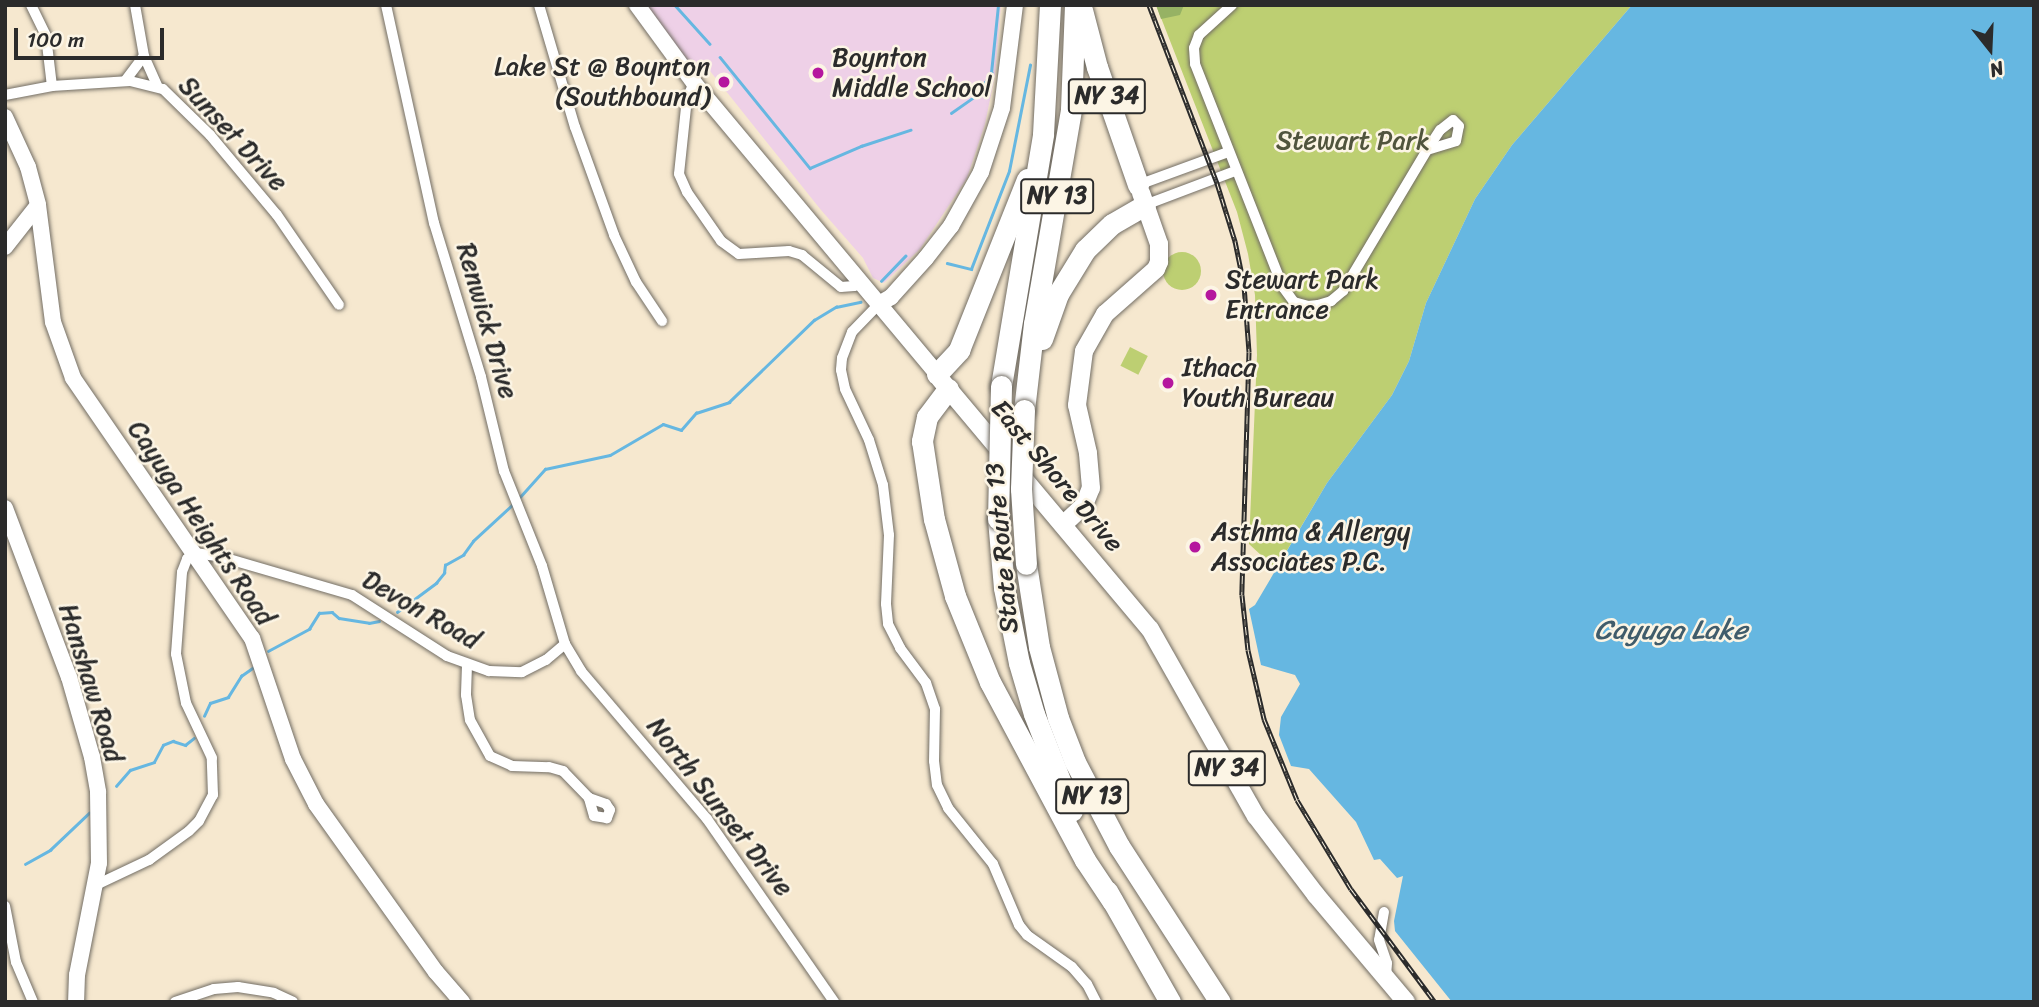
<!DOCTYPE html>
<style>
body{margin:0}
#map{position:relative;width:2039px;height:1007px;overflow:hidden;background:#f6e8cf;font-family:Sriracha,sans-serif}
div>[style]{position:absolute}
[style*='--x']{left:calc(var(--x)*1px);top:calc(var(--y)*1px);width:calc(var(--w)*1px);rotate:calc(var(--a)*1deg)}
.built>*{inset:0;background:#eed0e7}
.green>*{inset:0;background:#bdcf72;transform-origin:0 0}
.round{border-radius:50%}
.forest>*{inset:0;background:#96b264}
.water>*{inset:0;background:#66b7e1}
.stream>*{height:2.5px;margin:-1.25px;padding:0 1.25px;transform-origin:1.25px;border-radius:1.25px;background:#66b7e1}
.roads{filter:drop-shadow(0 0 2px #726d64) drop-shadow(0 0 2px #726d64)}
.street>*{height:10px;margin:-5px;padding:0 5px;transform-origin:5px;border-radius:5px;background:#fff}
.secondary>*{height:16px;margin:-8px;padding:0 8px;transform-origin:8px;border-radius:8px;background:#fff}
.primary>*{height:18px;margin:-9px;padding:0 9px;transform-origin:9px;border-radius:9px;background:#fff}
.highway>*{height:21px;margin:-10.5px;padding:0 10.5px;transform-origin:10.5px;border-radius:10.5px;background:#fff}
.rail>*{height:5px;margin-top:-2.5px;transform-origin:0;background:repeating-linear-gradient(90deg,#fcf5e5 0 8px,#2b2b2b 0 16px);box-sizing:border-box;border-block:2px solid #2b2b2b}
.bridges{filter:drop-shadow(0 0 2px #726d64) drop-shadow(0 0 2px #726d64)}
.highway-bridge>*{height:21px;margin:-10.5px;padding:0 10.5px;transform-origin:10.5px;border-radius:10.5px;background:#fff}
.dots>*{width:19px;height:19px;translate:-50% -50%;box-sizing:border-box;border:4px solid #fcf5e5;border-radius:50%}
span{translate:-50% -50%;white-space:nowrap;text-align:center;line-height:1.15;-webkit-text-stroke:5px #fcf5e5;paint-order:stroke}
.shield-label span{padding:2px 5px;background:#fcf5e5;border:2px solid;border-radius:5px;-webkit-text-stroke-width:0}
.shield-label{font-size:24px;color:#2b2b2b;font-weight:700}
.poi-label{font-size:26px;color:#2b2b2b}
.left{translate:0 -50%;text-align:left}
.right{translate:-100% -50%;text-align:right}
.street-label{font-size:26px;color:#2b2b2b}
.park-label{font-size:26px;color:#50543d}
.water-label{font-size:28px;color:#405c6b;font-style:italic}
.frame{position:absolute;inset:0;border:7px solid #2b2b2b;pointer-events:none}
.north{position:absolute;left:1955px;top:14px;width:70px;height:70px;-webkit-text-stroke:5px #fcf5e5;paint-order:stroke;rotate:162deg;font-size:19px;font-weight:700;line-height:28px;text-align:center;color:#2b2b2b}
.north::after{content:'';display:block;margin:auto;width:24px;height:32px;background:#2b2b2b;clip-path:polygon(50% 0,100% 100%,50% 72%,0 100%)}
.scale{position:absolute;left:14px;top:28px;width:150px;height:32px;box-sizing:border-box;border:4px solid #2b2b2b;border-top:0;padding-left:9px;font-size:21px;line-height:24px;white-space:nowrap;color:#2b2b2b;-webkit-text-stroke:5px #fcf5e5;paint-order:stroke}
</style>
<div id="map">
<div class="built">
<div style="clip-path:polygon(647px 5px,1001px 5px,995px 75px,985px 124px,967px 178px,920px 249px,884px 283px,873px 278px,863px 258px,821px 210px,702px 61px,695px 69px,687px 61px)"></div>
</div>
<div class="green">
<div style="clip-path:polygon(1156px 5px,1632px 5px,1512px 145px,1475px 199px,1426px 303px,1409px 361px,1392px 395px,1327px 483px,1276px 569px,1249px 544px,1257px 355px,1255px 295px,1248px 254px,1237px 212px)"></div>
<div class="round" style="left:1163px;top:252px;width:38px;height:38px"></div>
<div style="left:1130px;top:347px;width:20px;height:21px;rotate:27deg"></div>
</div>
<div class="forest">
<div style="clip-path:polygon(1156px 5px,1184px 5px,1180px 15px,1161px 19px)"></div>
</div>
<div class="water">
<div style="clip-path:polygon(1632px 5px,2034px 5px,2034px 1002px,1452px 1002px,1395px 931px,1394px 921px,1403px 876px,1397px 878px,1380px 859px,1374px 860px,1356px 822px,1309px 769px,1291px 766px,1279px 735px,1281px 717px,1300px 684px,1295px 675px,1261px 665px,1249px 609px,1255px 605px,1327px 483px,1392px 395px,1409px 361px,1426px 303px,1475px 199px,1512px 145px)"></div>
</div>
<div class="stream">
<div style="--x:675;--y:5;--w:52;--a:48.1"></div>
<div style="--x:720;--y:57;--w:143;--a:51"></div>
<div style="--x:810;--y:168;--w:56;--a:-23.3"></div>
<div style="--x:861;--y:146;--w:52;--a:-18.1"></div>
<div style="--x:980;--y:96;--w:5;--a:-101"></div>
<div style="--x:979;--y:91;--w:22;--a:-56"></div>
<div style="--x:991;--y:73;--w:68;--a:-84.1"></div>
<div style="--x:951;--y:113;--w:28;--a:-35"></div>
<div style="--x:974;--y:97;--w:14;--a:-17"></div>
<div style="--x:947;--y:263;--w:25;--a:14"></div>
<div style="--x:971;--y:269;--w:105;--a:-68.8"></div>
<div style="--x:1009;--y:171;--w:108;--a:-78.8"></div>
<div style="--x:881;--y:281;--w:35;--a:-46"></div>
<div style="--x:519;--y:498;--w:39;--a:-48"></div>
<div style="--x:545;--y:469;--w:66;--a:-12.2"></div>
<div style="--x:610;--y:455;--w:61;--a:-30.3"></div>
<div style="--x:663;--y:424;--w:19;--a:18"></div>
<div style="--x:681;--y:430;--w:23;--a:-49"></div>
<div style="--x:696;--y:413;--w:35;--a:-18"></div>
<div style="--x:729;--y:402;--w:118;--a:-44"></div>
<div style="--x:814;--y:320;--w:26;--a:-31"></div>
<div style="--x:836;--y:307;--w:25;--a:-12"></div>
<div style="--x:397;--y:612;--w:49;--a:-36.6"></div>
<div style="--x:436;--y:583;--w:13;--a:-51"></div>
<div style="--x:444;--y:573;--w:8;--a:-83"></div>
<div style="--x:445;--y:565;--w:21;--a:-29"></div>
<div style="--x:463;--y:555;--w:17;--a:-54"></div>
<div style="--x:473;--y:541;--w:53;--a:-42.7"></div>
<div style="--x:268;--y:651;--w:47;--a:-28.2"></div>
<div style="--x:309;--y:629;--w:19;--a:-58"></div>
<div style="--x:319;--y:613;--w:13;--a:-4"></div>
<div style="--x:332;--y:612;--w:9;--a:41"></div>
<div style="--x:339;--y:618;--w:30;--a:9"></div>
<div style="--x:369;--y:623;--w:10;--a:-11"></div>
<div style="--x:204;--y:716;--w:14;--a:-65"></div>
<div style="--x:210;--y:703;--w:19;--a:-18"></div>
<div style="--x:228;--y:697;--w:25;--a:-58"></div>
<div style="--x:241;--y:676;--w:16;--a:-35"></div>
<div style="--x:116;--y:786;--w:21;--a:-49"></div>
<div style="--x:130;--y:770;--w:25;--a:-18"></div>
<div style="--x:154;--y:762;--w:19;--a:-62"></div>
<div style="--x:163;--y:745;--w:11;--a:-22"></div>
<div style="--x:173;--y:741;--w:13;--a:18"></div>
<div style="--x:185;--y:745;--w:11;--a:-38"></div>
<div style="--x:25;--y:864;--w:29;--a:-29"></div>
<div style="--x:50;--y:850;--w:54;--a:-43.5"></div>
</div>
<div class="roads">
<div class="street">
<div style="--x:31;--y:5;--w:34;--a:64"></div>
<div style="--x:46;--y:36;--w:50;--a:83.2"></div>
<div style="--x:135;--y:5;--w:52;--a:80"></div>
<div style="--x:144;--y:56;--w:32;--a:66"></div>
<div style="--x:386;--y:5;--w:223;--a:77.6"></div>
<div style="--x:434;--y:223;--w:161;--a:73"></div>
<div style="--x:481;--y:377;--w:97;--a:76.3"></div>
<div style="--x:504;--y:471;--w:102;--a:68.2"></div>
<div style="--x:542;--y:566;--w:81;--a:73.6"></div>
<div style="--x:565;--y:644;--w:31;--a:59"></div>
<div style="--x:581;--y:671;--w:194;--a:49.6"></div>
<div style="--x:707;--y:819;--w:223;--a:55.2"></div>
<div style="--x:539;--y:5;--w:127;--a:73.6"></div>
<div style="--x:575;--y:127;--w:115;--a:70.1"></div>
<div style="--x:614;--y:235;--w:52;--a:64.9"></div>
<div style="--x:636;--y:282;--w:47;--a:56.3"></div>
<div style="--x:1232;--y:5;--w:45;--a:137.7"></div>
<div style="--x:1199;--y:35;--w:14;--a:111"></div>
<div style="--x:1194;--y:48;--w:16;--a:86"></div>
<div style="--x:1195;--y:64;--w:240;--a:68.5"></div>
<div style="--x:1283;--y:287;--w:19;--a:54"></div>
<div style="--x:1294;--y:302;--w:15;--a:16"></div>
<div style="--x:1308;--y:306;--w:10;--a:-6"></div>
<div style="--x:1318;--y:305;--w:14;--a:-17"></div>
<div style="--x:1331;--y:301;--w:16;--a:-40"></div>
<div style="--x:1343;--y:291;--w:164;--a:-59.2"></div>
<div style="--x:1427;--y:150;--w:30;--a:-17"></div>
<div style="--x:1456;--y:141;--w:15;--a:-79"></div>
<div style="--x:1459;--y:126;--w:8;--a:-135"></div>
<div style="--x:1453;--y:120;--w:16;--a:142"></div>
<div style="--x:1440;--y:130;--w:24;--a:123"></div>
<div style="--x:125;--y:81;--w:31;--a:-53"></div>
<div style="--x:694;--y:83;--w:17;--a:115"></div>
<div style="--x:687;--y:98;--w:76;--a:96"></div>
<div style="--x:679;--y:174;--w:20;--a:66"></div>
<div style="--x:687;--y:192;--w:60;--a:55.2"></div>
<div style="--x:721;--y:241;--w:22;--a:36"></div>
<div style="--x:739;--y:254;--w:50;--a:-3.4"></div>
<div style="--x:789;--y:251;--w:14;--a:17"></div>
<div style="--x:802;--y:255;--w:50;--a:39.4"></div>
<div style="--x:841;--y:287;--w:13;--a:-4"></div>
<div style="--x:854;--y:286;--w:7;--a:-34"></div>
<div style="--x:5;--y:95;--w:48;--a:-10.8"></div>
<div style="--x:52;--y:86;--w:78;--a:-3.7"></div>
<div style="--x:130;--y:81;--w:34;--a:14"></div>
<div style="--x:163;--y:89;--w:66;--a:44.4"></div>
<div style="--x:210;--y:135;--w:104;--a:50.1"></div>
<div style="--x:277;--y:215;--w:109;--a:55.4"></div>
<div style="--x:1138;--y:185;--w:96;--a:-20.1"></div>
<div style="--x:1145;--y:205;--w:96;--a:-20.7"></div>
<div style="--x:879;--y:304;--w:39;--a:134"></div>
<div style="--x:852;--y:332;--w:28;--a:111"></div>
<div style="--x:842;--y:358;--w:12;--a:95"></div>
<div style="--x:841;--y:370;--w:19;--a:78"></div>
<div style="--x:845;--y:389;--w:56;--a:64.8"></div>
<div style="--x:869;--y:440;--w:47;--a:72.7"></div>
<div style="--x:883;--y:485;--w:50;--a:83.2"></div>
<div style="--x:889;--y:535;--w:69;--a:92.5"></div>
<div style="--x:886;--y:604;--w:20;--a:84"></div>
<div style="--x:888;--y:624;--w:27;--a:63"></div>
<div style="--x:900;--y:648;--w:44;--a:53.4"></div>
<div style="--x:926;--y:683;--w:28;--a:71"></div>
<div style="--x:935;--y:709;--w:52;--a:91.1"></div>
<div style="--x:934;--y:761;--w:24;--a:83"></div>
<div style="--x:937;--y:785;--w:25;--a:64"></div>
<div style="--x:948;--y:808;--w:72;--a:51.2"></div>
<div style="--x:993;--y:864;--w:66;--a:66.9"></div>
<div style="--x:1019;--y:925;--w:13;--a:51"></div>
<div style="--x:1027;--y:935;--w:55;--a:35.4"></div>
<div style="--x:1072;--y:967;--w:23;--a:49"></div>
<div style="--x:1087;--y:984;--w:20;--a:63"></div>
<div style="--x:467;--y:665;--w:30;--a:92"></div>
<div style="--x:466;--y:695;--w:25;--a:81"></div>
<div style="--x:470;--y:720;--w:41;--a:60.9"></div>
<div style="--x:490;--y:756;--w:24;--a:24"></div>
<div style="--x:512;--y:766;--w:37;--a:2"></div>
<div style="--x:549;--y:767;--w:15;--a:16"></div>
<div style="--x:563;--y:771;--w:37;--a:46"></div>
<div style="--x:589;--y:798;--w:18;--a:19"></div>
<div style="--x:606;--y:804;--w:7;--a:56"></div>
<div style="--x:610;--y:810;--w:9;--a:111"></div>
<div style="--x:607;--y:818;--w:13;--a:-171"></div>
<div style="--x:594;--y:816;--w:19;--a:-106"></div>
<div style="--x:96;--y:885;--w:59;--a:-25.3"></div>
<div style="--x:149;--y:860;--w:49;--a:-35.9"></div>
<div style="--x:189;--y:831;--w:14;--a:-45"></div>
<div style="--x:199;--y:821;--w:30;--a:-62"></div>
<div style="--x:213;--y:795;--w:37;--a:-92"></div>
<div style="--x:212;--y:758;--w:61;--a:-115.3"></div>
<div style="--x:186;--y:703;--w:50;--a:-101.5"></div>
<div style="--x:176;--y:654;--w:82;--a:-85.8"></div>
<div style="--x:182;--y:572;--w:14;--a:-69"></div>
<div style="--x:187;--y:559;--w:10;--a:-37"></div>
<div style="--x:195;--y:553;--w:27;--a:8"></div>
<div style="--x:222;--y:557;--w:135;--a:16.3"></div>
<div style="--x:352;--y:595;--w:113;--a:32.7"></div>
<div style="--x:447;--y:656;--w:45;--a:19.7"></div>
<div style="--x:489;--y:671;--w:33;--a:2"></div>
<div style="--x:522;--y:672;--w:27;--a:-27"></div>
<div style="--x:546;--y:660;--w:25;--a:-40"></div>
<div style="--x:5;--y:906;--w:57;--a:78.9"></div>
<div style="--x:16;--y:962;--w:43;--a:67"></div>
<div style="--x:1384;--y:912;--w:28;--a:100"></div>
<div style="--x:1379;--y:940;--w:24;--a:71"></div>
<div style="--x:1387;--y:963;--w:14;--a:94"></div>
<div style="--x:175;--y:1002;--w:41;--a:-18.4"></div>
<div style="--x:214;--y:989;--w:24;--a:-5"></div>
<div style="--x:238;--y:987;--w:36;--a:9"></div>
<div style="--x:274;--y:993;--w:21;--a:25"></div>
</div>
<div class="secondary">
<div style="--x:637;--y:5;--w:97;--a:53.8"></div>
<div style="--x:694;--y:83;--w:379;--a:50.1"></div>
<div style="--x:5;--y:117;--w:55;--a:65.3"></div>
<div style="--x:28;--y:167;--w:39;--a:75"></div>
<div style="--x:38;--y:205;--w:118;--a:82.7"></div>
<div style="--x:53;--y:322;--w:59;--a:70.3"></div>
<div style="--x:73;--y:378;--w:316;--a:55.5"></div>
<div style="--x:252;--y:638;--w:128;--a:71.3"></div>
<div style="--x:293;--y:759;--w:51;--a:62.9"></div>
<div style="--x:316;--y:804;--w:206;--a:54.5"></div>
<div style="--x:436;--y:972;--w:40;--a:49"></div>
<div style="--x:5;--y:247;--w:53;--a:-51.8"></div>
<div style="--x:879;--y:304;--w:14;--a:-30"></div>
<div style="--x:891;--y:297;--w:52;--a:-48.1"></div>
<div style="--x:926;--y:258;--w:41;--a:-52"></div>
<div style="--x:951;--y:226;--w:62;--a:-60.9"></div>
<div style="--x:981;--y:172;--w:67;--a:-71.8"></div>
<div style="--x:1002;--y:108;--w:104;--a:-82.8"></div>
<div style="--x:5;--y:508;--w:181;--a:69.3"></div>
<div style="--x:69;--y:677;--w:83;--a:74"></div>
<div style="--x:92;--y:757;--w:36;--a:80"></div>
<div style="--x:98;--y:792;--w:71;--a:89.2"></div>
<div style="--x:99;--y:863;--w:114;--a:101.1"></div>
<div style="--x:77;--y:975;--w:27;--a:92"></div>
</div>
<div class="primary">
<div style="--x:940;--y:379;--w:326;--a:50"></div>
<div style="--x:1150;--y:629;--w:215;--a:60.5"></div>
<div style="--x:1256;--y:816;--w:99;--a:52.8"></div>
<div style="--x:1316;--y:895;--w:140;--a:49.9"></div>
<div style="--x:1065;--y:523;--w:26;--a:-43"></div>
<div style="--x:1084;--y:505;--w:18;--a:-68"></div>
<div style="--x:1091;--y:488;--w:35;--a:-95"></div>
<div style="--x:1088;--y:453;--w:49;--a:-102.9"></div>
<div style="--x:1077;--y:405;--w:54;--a:-82.6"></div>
<div style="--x:1084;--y:351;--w:43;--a:-60.4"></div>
<div style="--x:1105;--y:314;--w:68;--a:-41.4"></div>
<div style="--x:1156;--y:269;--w:8;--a:-67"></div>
<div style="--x:1159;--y:262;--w:18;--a:-90"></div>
<div style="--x:1159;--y:244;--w:54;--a:-109.4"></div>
</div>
<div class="highway">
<div style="--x:1082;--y:10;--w:59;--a:75.3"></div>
<div style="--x:1097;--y:67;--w:125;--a:70.8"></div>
<div style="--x:1042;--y:339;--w:48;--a:-70.4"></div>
<div style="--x:1058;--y:294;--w:52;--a:-58.5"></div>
<div style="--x:1085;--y:250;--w:37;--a:-44"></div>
<div style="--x:1112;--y:224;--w:38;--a:-30"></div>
<div style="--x:937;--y:374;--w:33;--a:-47"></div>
<div style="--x:959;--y:350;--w:184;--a:-68.3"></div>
<div style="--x:1001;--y:386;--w:255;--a:-80.5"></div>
<div style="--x:1043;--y:134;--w:129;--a:-86.9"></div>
<div style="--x:948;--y:389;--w:35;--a:127"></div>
<div style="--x:927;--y:417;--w:25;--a:102"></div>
<div style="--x:922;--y:441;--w:79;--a:81.3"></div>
<div style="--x:934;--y:519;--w:80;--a:74.7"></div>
<div style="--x:955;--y:596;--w:93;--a:67.9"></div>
<div style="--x:990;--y:682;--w:202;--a:61.9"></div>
<div style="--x:1085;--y:860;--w:50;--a:56.3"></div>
<div style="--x:1024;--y:410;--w:87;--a:-83.4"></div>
<div style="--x:1034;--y:324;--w:218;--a:-80.2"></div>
<div style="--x:1071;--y:109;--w:104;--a:-87.8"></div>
<div style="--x:998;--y:519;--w:69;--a:85"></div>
<div style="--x:1004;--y:588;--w:76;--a:78.7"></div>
<div style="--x:1019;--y:663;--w:53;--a:73.6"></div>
<div style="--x:1034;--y:714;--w:104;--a:68.6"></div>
<div style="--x:1026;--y:564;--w:84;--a:81.1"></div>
<div style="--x:1039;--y:647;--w:73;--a:75"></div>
<div style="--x:1058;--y:718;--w:47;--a:68.9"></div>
<div style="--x:1075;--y:762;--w:95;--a:62.4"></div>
<div style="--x:1119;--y:846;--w:186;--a:57.1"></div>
<div style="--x:1107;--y:891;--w:128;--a:60.4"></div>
</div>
</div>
<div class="rail">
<div style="--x:1149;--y:5;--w:191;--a:69.1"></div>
<div style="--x:1217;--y:183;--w:61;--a:72.8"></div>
<div style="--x:1235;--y:241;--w:45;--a:78.4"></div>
<div style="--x:1244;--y:285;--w:67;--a:85.7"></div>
<div style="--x:1249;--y:352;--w:243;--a:91.7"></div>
<div style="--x:1242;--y:595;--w:55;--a:83.8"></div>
<div style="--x:1248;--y:650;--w:71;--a:76.9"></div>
<div style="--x:1264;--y:719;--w:87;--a:67.8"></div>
<div style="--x:1297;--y:800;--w:104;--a:58.8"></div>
<div style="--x:1351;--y:889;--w:141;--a:53.4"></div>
</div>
<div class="bridges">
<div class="highway-bridge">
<div style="--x:1024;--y:410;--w:79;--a:92.2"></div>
<div style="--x:1021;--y:489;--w:75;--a:86.2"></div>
<div style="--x:998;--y:519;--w:133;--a:-88.7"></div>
</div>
</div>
<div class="dots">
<div style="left:818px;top:73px;background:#b5179e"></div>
<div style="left:724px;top:82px;background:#b5179e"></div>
<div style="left:1211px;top:295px;background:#b5179e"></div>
<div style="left:1168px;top:383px;background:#b5179e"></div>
<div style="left:1195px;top:547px;background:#b5179e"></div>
</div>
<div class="shield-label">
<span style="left:1107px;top:96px">NY 34</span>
<span style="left:1057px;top:196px">NY 13</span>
<span style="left:1227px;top:768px">NY 34</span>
<span style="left:1092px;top:796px">NY 13</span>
</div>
<div class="poi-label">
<span class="left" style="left:832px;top:73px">Boynton<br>Middle School</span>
<span class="right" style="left:710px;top:82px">Lake St @ Boynton<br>(Southbound)</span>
<span class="left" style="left:1225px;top:295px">Stewart Park<br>Entrance</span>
<span class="left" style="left:1182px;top:383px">Ithaca<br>Youth Bureau</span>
<span class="left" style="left:1211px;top:547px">Asthma &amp; Allergy<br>Associates P.C.</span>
</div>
<div class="street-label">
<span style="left:233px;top:134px;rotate:47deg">Sunset Drive</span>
<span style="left:487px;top:321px;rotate:74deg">Renwick Drive</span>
<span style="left:1057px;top:476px;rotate:50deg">East Shore Drive</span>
<span style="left:201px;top:523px;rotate:56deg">Cayuga Heights Road</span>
<span style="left:1002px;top:548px;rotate:-95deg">State Route 13</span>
<span style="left:421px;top:610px;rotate:30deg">Devon Road</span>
<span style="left:91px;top:683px;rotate:73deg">Hanshaw Road</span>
<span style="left:720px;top:807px;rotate:52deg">North Sunset Drive</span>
</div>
<div class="park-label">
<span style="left:1353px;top:141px">Stewart Park</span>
</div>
<div class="water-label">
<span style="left:1671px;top:630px">Cayuga Lake</span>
</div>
<div class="frame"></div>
<div class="north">N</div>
<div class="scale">100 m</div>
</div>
